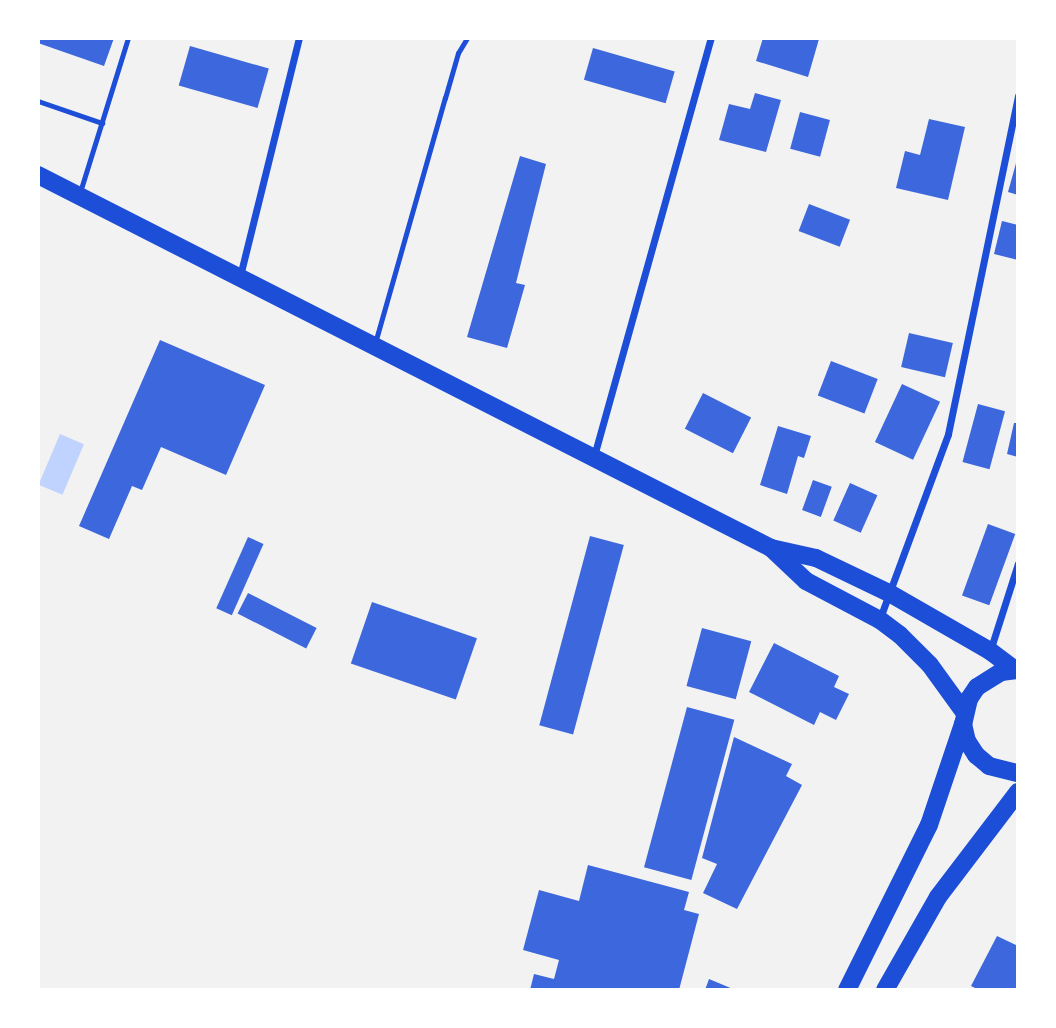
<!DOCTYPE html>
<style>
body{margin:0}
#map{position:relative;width:1056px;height:1028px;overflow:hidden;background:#f2f2f2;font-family:"DM Sans",sans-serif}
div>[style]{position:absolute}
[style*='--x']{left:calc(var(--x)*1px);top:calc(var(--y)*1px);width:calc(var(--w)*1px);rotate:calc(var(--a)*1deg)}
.water>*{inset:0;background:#bfd3fe;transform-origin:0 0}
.building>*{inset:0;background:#3d67dc;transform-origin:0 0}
.service>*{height:5px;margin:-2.5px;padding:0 2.5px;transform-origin:2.5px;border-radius:2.5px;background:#1d4ed8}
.minor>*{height:7px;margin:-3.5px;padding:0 3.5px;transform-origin:3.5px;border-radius:3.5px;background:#1d4ed8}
.primary>*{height:18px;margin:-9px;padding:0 9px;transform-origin:9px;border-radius:9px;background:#1d4ed8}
span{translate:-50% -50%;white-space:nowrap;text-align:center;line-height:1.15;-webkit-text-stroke:5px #fff;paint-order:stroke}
.frame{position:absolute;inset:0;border:40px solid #fff;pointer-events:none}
</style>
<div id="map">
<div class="water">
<div style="left:60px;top:434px;width:26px;height:55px;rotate:23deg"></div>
</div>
<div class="building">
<div style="clip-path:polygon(38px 38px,114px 38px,104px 66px,38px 43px)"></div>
<div style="clip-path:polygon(763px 38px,819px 39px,808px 77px,756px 61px)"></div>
<div style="left:190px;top:46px;width:82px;height:41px;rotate:16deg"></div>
<div style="left:593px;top:48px;width:85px;height:33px;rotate:16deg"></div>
<div style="clip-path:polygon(755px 93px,781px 100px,766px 152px,719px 140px,729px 104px,750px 109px)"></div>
<div style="left:800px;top:112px;width:31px;height:38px;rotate:15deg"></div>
<div style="clip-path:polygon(929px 119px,965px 127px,948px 200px,896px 188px,905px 151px,920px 155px)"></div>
<div style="clip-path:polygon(520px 156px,546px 164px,516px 283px,525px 285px,507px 348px,467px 337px)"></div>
<div style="clip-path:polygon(1018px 156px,1018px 195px,1008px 192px)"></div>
<div style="left:809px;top:204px;width:44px;height:29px;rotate:21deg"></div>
<div style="clip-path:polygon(1002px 221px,1018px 225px,1018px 260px,994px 254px)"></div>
<div style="left:909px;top:333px;width:45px;height:35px;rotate:13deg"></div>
<div style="clip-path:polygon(160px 340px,265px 385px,226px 475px,161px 447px,142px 490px,132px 486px,109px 539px,79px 526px)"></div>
<div style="left:831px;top:361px;width:50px;height:37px;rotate:21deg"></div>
<div style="left:902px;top:384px;width:42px;height:64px;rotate:25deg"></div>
<div style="left:703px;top:393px;width:54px;height:40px;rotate:27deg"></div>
<div style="left:978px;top:404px;width:28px;height:60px;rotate:15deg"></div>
<div style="clip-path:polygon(1014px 423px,1018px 423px,1018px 457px,1007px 454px)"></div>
<div style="clip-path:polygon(778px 426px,811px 436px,804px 458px,798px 456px,787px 494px,760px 485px)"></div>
<div style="left:813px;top:480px;width:20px;height:32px;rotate:20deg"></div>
<div style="left:850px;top:483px;width:30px;height:41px;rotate:24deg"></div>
<div style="left:988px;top:524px;width:29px;height:76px;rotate:20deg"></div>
<div style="left:590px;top:536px;width:35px;height:196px;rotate:15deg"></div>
<div style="left:248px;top:537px;width:17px;height:78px;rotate:24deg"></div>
<div style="left:248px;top:593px;width:77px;height:23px;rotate:27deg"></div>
<div style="left:372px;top:602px;width:111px;height:65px;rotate:19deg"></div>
<div style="left:702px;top:628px;width:51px;height:60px;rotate:15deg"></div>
<div style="clip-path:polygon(774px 643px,839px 676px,834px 687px,849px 694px,836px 720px,820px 712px,814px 725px,749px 692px)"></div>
<div style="left:687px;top:707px;width:49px;height:166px;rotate:15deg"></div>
<div style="clip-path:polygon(734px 737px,792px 764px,786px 776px,802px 785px,737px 909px,703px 893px,717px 864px,702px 858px)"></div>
<div style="clip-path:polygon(588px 865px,689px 892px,684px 910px,699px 914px,679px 990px,530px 990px,534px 974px,554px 979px,559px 960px,523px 950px,539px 890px,579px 901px)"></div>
<div style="clip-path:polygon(997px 936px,1018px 946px,1018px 990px,979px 990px,971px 986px)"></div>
<div style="clip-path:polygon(709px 979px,733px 989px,733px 990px,705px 990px)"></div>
</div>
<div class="service">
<div style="--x:38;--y:101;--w:68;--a:19"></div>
<div style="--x:80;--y:192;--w:161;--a:-72.7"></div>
<div style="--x:375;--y:343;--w:255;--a:-74.1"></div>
<div style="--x:445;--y:98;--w:47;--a:-73.9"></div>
<div style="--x:458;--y:53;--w:17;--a:-59"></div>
</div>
<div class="minor">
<div style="--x:240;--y:276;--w:245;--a:-76.1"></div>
<div style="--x:594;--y:456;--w:434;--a:-74.4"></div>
<div style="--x:880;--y:618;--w:196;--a:-69.7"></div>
<div style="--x:948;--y:434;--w:346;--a:-78.3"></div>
<div style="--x:990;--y:651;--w:92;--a:-72.3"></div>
</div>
<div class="primary">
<div style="--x:38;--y:175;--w:822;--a:26.97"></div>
<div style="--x:771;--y:548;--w:46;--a:12.5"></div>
<div style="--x:816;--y:558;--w:83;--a:25.6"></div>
<div style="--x:891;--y:594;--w:114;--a:29.9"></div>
<div style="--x:990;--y:651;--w:31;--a:37"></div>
<div style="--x:771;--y:548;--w:48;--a:43.3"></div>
<div style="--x:806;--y:581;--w:84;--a:27.8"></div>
<div style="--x:880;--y:620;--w:25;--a:37"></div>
<div style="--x:900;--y:635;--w:42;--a:45"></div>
<div style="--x:930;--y:665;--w:58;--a:54.1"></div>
<div style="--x:1018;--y:670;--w:17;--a:173"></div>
<div style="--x:1001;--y:672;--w:28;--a:148"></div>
<div style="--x:977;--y:687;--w:14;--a:124"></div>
<div style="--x:969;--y:699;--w:26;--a:103"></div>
<div style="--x:963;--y:724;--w:17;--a:77"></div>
<div style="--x:967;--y:741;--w:17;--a:57"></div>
<div style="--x:976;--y:755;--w:17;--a:40"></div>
<div style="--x:989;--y:766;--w:30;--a:14"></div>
<div style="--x:847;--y:990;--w:184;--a:-63.6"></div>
<div style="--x:929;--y:825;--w:107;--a:-71.4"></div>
<div style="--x:885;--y:990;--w:107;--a:-60.3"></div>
<div style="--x:938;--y:897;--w:132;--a:-52.7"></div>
</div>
<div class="frame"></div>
</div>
